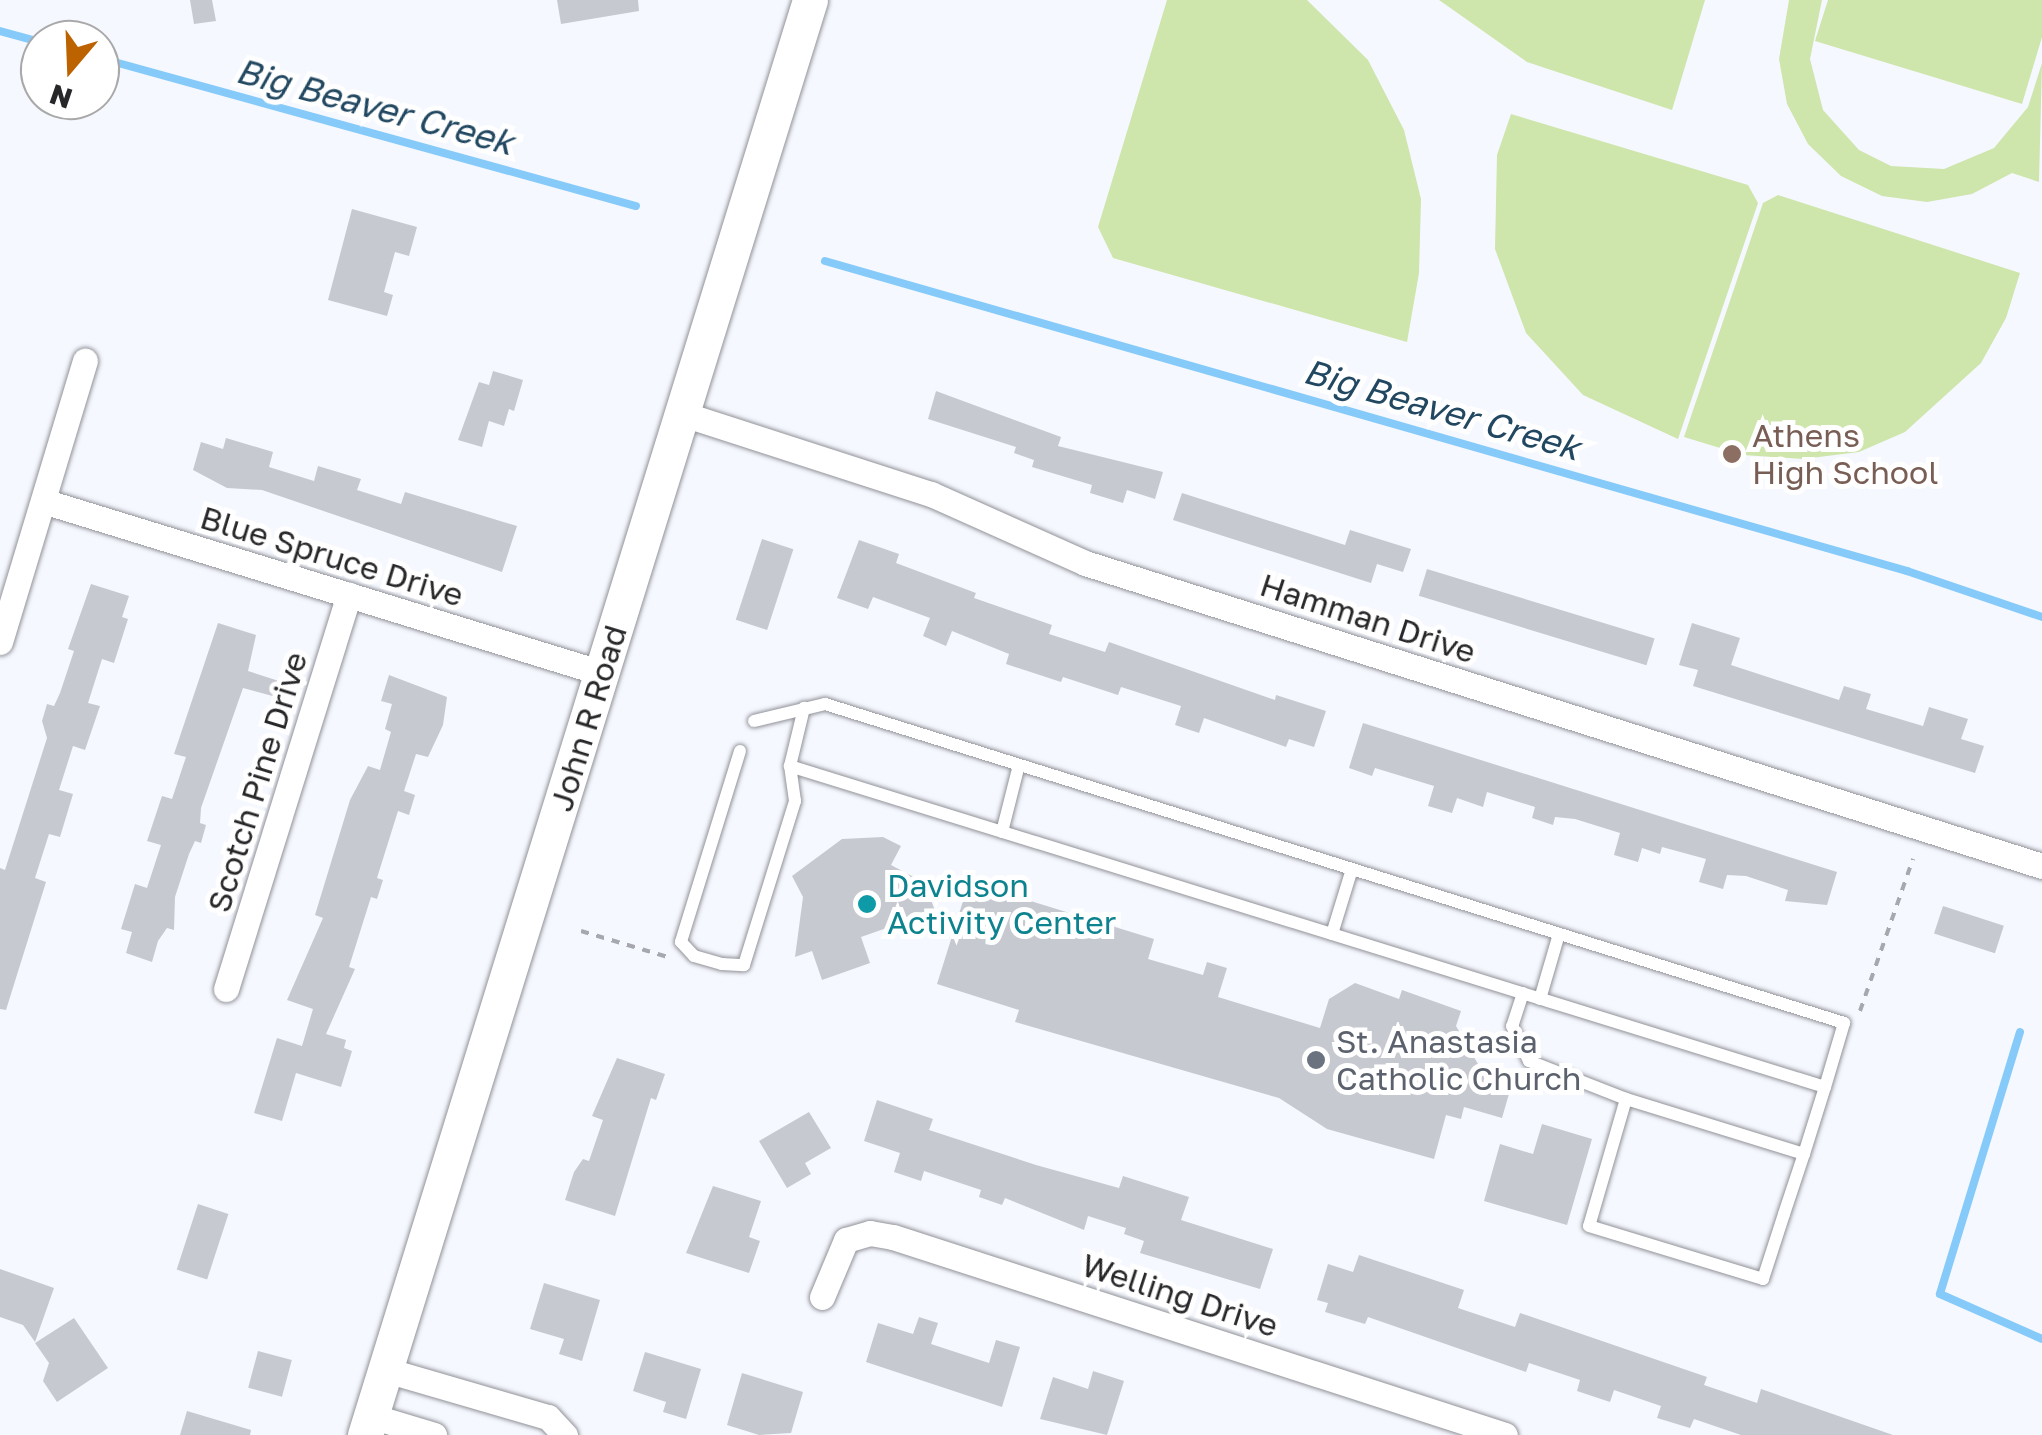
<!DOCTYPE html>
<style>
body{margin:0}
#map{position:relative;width:2042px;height:1435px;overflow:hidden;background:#f6f8ff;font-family:"Golos Text",sans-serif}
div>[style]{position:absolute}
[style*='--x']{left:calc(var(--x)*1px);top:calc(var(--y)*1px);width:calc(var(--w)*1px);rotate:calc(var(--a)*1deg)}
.green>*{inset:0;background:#cee5ab}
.stream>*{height:8px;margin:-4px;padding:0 4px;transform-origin:4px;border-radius:4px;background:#86caf9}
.building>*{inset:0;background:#c7c9d0;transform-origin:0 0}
.path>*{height:4px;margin-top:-2px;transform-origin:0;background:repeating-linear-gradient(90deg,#a6a8ad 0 8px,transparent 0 16px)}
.roads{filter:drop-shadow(0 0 2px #909298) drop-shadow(0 0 2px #909298)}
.service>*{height:12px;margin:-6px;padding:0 6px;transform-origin:6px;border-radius:6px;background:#fff}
.minor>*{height:25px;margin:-12.5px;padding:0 12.5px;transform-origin:12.5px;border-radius:12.5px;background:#fff}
.secondary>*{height:35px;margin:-17.5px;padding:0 17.5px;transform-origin:17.5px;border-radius:17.5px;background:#fff}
.dots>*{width:28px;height:28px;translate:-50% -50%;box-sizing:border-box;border:5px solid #fff;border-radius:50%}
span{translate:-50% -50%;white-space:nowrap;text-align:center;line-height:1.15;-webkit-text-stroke:10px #fff;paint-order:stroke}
.education-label{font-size:32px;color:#785e54}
.left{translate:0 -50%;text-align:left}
.street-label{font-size:32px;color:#27272a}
.culture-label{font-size:32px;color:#0d838f}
.worship-label{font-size:32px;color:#5b616d}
.water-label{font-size:35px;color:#224861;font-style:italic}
.north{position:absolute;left:20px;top:20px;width:100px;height:100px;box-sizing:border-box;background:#fff;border:2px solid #a9a9aa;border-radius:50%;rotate:199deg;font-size:28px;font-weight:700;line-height:40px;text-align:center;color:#27272a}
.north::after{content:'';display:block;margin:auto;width:35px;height:45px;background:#bc6300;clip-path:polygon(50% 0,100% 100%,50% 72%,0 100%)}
</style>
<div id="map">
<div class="green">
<div style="clip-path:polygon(1167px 0,1307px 0,1368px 60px,1404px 130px,1421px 199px,1419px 273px,1407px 342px,1113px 258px,1098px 227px)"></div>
<div style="clip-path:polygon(1439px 0,1705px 0,1672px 110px,1527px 62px)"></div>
<div style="clip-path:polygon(1789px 0,1822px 0,1810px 59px,1823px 110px,1859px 150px,1891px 166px,1944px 169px,1994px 148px,2028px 107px,2042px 63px,2039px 182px,2012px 173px,1972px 194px,1927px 202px,1882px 196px,1841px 176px,1808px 144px,1787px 104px,1779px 59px)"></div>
<div style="clip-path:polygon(1828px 0,2042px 0,2042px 37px,2022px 104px,1815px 41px)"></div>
<div style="clip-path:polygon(1511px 114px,1748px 185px,1758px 203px,1678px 439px,1583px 395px,1526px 333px,1495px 249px,1497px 155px)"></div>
<div style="clip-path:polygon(1778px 195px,2020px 273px,2006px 318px,1981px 363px,1905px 432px,1859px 452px,1803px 459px,1743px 455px,1684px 437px,1763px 203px)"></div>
</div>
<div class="stream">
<div style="--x:0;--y:31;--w:41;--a:15.4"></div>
<div style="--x:100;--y:58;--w:556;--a:15.44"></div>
<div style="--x:825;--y:261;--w:1126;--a:15.99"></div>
<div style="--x:1907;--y:571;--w:143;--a:18.8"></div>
<div style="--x:2020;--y:1032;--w:274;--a:107"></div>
<div style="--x:1940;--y:1294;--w:111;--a:23.8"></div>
</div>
<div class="building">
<div style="clip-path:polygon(190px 0,212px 0,216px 21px,194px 24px)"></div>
<div style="clip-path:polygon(557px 0,638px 0,639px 11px,561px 24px)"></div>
<div style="clip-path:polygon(352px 209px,417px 227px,409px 256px,395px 252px,384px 292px,393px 295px,387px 316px,328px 300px)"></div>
<div style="clip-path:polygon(493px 371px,523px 380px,514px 411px,509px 409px,504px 426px,489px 421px,482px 447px,458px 440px,479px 382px,489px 385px)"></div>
<div style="clip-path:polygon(936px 391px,1061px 437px,1058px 446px,1163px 472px,1155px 499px,1127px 490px,1123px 503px,1090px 493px,1092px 485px,1032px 467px,1034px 460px,1014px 453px,1016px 447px,928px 419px)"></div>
<div style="clip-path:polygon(226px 438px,273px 452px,269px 467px,314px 481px,318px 466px,361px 479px,357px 490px,401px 504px,405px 492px,517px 526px,502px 572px,262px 490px,227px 488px,193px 470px,201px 442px,223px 449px)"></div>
<div style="clip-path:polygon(1182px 493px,1345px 545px,1350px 530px,1411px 549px,1403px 572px,1377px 564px,1371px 583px,1173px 520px)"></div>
<div style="left:762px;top:539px;width:33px;height:85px;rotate:18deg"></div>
<div style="clip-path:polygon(859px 540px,899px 554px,896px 563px,976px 593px,974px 598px,1052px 625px,1049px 634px,1105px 652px,1109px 642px,1275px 700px,1276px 695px,1326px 711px,1314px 747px,1289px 739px,1286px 747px,1204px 718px,1199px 733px,1175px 725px,1181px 706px,1121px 687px,1118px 695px,1063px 677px,1061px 682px,1006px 664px,1009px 654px,952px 631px,946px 646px,923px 636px,930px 618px,873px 597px,868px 609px,837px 598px)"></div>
<div style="left:1427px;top:569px;width:238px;height:28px;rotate:17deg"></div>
<div style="clip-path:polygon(91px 584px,129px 596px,122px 617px,128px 619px,114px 663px,102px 659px,88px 703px,100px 706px,85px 750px,73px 746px,59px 790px,73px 794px,60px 837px,49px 834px,35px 878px,46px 882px,6px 1010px,0 1009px,0 868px,5px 870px,47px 738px,42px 721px,47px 704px,54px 706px,60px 693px,74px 651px,68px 649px)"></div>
<div style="clip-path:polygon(218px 623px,256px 635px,248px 671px,285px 683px,280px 698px,243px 688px,201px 808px,200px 823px,206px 825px,201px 843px,195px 841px,189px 854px,175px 897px,174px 930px,167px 928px,158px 941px,152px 962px,126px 953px,132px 932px,121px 929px,135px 884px,147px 888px,161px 845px,147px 841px,162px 796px,172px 799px,186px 757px,174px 754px)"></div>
<div style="clip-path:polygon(1692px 623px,1740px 638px,1731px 665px,1839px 700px,1844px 686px,1871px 694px,1866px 709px,1923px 726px,1929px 707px,1968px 719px,1961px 739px,1984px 746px,1975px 773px,1693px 686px,1698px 670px,1679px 665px)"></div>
<div style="clip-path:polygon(389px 675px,447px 697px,443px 725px,428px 757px,416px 754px,404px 791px,415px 795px,409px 815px,398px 811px,377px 878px,383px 880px,377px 899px,371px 897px,349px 967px,355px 969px,326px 1034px,346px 1040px,344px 1048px,352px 1051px,341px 1087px,296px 1073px,282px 1121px,254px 1113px,277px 1038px,302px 1046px,313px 1009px,287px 1000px,323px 918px,315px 915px,350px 800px,368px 766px,380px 770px,391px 732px,385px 729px,392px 704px,381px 701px)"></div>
<div style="clip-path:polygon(1363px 723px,1837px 872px,1827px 905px,1785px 901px,1788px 890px,1746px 876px,1727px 875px,1723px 889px,1699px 882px,1706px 859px,1662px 847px,1660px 854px,1642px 848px,1638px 862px,1614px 855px,1620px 833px,1575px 819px,1555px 817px,1553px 825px,1532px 818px,1535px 807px,1487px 792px,1483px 807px,1457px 798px,1452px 813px,1428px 806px,1434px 786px,1375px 768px,1372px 776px,1349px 768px)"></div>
<div style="clip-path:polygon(883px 837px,901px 846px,891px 865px,925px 883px,935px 911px,861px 937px,870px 963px,822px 980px,812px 951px,795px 957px,803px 897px,792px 876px,842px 839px)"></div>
<div style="clip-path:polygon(969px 882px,1154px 939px,1148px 959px,1203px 975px,1207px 962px,1227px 968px,1218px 997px,1320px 1028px,1329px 999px,1355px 983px,1399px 999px,1402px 990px,1461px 1011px,1456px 1026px,1478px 1064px,1504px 1070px,1511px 1087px,1502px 1118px,1464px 1107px,1461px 1119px,1446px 1115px,1434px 1159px,1327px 1129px,1279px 1098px,1015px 1022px,1019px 1010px,937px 984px)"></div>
<div style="left:1943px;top:906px;width:64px;height:29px;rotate:18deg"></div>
<div style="clip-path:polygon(617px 1058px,665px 1074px,656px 1100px,651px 1098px,615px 1216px,565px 1200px,574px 1172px,583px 1159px,589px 1161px,603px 1120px,592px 1116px)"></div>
<div style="clip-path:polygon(877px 1100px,933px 1119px,929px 1130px,1036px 1165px,1119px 1188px,1123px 1176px,1189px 1197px,1181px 1220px,1273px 1249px,1260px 1289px,1140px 1253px,1144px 1241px,1124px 1234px,1126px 1228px,1088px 1216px,1084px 1230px,1005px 1198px,1002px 1205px,979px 1197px,981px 1190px,924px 1171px,921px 1181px,894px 1172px,900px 1153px,864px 1141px)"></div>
<div style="clip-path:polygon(809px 1112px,831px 1148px,805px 1163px,811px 1174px,787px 1188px,759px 1141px)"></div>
<div style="clip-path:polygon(1542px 1124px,1592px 1139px,1567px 1225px,1484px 1201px,1500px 1144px,1533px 1154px)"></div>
<div style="clip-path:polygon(713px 1186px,761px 1201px,749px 1237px,760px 1241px,749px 1273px,686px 1253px)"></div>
<div style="left:198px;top:1204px;width:32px;height:69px;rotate:18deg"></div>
<div style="clip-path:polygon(1359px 1255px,1464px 1290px,1458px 1308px,1515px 1327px,1520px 1313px,1707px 1377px,1704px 1385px,1757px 1403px,1761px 1389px,1893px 1435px,1741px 1435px,1694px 1419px,1690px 1428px,1657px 1418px,1661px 1406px,1614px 1390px,1610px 1402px,1577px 1391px,1580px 1380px,1529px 1363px,1526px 1372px,1368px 1317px,1365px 1324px,1325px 1312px,1328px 1303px,1317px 1300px,1328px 1264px,1353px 1272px)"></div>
<div style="clip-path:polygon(0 1269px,54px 1288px,35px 1342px,23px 1325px,0 1317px)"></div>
<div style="clip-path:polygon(544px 1283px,600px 1300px,582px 1361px,559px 1354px,564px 1339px,530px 1329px)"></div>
<div style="clip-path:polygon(919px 1317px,938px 1323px,931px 1344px,989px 1363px,996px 1340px,1020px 1347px,1002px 1407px,866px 1362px,878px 1323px,913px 1334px)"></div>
<div style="clip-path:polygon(74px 1318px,108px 1368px,57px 1402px,43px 1381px,49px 1363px,35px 1343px)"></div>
<div style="left:258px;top:1351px;width:35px;height:38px;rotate:15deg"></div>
<div style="clip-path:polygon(645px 1352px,701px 1369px,686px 1419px,663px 1412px,666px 1402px,633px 1391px)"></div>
<div style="clip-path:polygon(1093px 1371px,1124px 1381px,1107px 1435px,1040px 1419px,1053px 1377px,1088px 1389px)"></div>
<div style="clip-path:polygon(742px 1373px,803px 1392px,791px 1433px,759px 1435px,727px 1425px)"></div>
<div style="clip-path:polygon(187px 1411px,251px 1430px,250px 1435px,180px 1435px)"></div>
</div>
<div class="path">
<div style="--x:581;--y:931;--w:94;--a:16.7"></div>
<div style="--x:1860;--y:1011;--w:161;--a:-70.8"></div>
</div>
<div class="roads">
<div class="service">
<div style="--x:754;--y:721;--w:73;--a:-13.5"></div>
<div style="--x:825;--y:704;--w:1068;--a:17.38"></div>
<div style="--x:1844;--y:1023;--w:67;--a:106.5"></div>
<div style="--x:1825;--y:1087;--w:1084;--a:-162.77"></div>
<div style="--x:740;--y:751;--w:200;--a:107.2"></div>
<div style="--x:681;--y:942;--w:19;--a:47"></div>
<div style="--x:694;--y:956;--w:29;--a:16"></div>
<div style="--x:722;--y:964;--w:22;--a:3"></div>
<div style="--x:744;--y:965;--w:172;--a:-72.7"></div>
<div style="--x:795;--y:801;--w:35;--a:-98"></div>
<div style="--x:790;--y:766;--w:60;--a:-76.4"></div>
<div style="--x:1002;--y:832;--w:69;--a:-75.8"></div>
<div style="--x:1332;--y:934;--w:68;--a:-72.9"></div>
<div style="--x:1523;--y:993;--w:35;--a:108"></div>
<div style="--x:1512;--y:1026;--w:39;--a:64"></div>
<div style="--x:1529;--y:1061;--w:104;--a:21.4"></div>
<div style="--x:1540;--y:999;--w:68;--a:-73.7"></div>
<div style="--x:1804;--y:1154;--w:186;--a:-162.8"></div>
<div style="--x:1626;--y:1099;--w:132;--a:106.2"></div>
<div style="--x:1589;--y:1226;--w:182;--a:16.9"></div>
<div style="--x:1763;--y:1279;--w:68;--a:-72.1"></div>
<div style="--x:1784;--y:1214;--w:63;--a:-71.6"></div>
<div style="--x:1804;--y:1154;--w:70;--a:-72.6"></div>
</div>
<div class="minor">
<div style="--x:683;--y:414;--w:261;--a:17.9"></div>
<div style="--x:931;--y:494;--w:169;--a:24.1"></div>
<div style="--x:1085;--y:563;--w:1004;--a:17.57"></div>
<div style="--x:43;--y:501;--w:585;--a:17.1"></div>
<div style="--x:0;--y:642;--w:294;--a:-73.2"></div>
<div style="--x:226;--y:989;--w:413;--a:-72.7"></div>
<div style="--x:822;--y:1297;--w:62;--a:-67.2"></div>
<div style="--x:846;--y:1240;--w:25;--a:-16"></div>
<div style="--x:870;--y:1233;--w:23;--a:10"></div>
<div style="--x:893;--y:1237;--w:643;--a:17.93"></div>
<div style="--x:386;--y:1370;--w:169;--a:16.2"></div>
<div style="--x:548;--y:1417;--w:25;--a:47"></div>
<div style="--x:371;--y:1416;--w:66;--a:16.8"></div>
</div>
<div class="secondary">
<div style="--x:365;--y:1435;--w:1502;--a:-72.77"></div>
</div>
</div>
<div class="dots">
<div style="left:1732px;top:454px;background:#8d6e63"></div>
<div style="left:867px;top:904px;background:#0f9aa8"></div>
<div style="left:1316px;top:1060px;background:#6b7280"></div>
</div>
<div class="education-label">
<span class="left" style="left:1752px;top:454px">Athens<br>High School</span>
</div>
<div class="street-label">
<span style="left:332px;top:556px;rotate:17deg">Blue Spruce Drive</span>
<span style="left:1368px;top:618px;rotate:18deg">Hamman Drive</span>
<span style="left:588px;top:718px;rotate:-73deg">John R Road</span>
<span style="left:257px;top:782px;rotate:-73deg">Scotch Pine Drive</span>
<span style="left:1180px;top:1295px;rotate:18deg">Welling Drive</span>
</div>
<div class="culture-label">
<span class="left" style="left:887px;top:904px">Davidson<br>Activity Center</span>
</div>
<div class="worship-label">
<span class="left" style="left:1336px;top:1060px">St. Anastasia<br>Catholic Church</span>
</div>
<div class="water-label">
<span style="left:375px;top:106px;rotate:15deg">Big Beaver Creek</span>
<span style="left:1442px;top:409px;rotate:16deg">Big Beaver Creek</span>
</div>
<div class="north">N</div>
</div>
